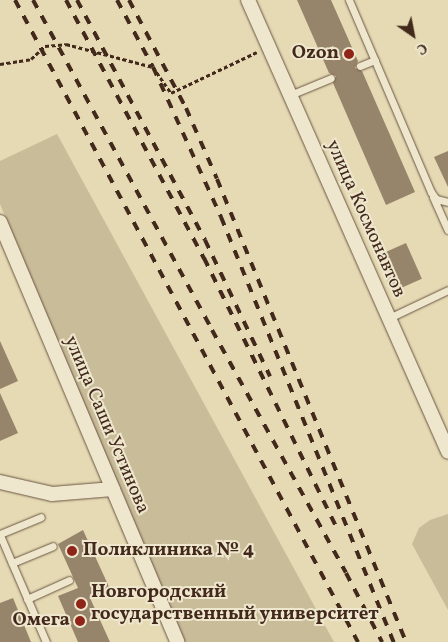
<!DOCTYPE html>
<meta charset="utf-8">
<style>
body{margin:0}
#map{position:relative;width:448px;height:642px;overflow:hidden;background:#e5dab3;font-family:Vollkorn,serif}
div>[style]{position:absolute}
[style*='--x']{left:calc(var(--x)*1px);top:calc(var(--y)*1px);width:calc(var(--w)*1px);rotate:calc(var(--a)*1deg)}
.green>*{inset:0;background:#c9bc99}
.building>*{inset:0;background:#97856b;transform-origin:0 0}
.path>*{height:2.5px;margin-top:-1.25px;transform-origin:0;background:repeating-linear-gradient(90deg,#42291c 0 4px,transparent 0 6.5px)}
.roads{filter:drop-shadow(0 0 1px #6b5542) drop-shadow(0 0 1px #6b5542)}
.service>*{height:7px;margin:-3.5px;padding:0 3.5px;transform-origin:3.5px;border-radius:3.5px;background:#eee7ce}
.minor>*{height:14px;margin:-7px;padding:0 7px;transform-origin:7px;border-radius:7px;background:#eee7ce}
.rail>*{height:4px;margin-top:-2px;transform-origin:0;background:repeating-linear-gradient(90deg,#42291c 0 9px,transparent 0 18px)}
.dots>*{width:14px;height:14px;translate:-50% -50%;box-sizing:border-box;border:2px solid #eee7ce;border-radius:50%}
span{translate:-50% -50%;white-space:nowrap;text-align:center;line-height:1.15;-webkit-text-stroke:4px #eee7ce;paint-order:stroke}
.poi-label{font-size:19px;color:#42291c;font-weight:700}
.right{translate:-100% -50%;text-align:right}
.left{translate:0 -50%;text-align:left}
.street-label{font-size:19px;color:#42291c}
.north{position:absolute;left:388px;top:10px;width:50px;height:50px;-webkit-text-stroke:4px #eee7ce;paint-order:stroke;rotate:147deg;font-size:14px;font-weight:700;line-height:20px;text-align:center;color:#42291c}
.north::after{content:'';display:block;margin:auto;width:18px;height:22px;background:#42291c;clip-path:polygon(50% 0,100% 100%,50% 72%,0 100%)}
</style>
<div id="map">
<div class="green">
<div style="clip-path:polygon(57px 134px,334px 642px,184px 642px,0 204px,0 161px)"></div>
<div style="clip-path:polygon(448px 514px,448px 610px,412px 544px,419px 528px,430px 520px)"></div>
</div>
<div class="building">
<div style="clip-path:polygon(297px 0,331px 0,358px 61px,355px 68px,362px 71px,415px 192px,386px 205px,333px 83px,336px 76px,329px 73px)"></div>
<div style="clip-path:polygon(448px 151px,448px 187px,434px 157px)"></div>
<div style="left:406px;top:243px;width:39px;height:32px;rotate:66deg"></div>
<div style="clip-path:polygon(0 341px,18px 381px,0 389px)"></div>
<div style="clip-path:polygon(0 393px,18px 433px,0 441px)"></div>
<div style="clip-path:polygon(83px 530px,110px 589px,90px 598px,110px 642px,78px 642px,58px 596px,78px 588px,58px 544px)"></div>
<div style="clip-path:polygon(13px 598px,31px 642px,0 642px,0 603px)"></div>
</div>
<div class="path">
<div style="--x:0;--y:64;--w:31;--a:-9"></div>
<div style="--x:31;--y:59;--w:19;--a:-43"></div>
<div style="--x:45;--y:46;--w:21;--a:-5"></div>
<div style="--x:66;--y:44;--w:90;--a:14.8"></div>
<div style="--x:153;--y:67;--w:32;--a:55"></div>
<div style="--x:171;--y:93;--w:95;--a:-25.5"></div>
</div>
<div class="roads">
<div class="service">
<div style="--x:349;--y:0;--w:209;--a:66.9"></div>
<div style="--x:431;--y:192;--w:9;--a:54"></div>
<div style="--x:436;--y:199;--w:12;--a:14"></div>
<div style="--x:360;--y:66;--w:16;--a:-22"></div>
<div style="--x:290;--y:95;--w:44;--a:-22.5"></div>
<div style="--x:433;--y:197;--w:36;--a:66"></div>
<div style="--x:389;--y:318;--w:65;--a:-25.4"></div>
<div style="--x:0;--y:534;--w:44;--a:-22.5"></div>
<div style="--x:0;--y:535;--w:30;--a:67"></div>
<div style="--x:27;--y:599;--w:46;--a:-24.3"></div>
<div style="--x:46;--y:642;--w:86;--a:-113.3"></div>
<div style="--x:12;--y:563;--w:44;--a:-22.5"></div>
</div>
<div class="minor">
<div style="--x:248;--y:0;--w:494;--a:66.1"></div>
<div style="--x:0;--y:222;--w:456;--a:67.1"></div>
<div style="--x:0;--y:482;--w:53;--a:13"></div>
<div style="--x:52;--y:494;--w:61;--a:-4.7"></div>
</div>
</div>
<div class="rail">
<div style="--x:15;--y:0;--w:728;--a:61.89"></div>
<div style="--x:33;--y:0;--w:375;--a:61.5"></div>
<div style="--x:212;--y:330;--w:277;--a:61.1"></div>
<div style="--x:346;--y:573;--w:78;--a:62.4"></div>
<div style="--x:66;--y:0;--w:293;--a:61.9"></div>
<div style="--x:204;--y:258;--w:299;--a:63.8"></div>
<div style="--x:77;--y:0;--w:272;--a:61.9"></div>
<div style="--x:205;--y:240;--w:151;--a:64.5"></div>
<div style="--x:117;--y:0;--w:76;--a:61.8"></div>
<div style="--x:153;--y:67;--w:165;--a:65.6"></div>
<div style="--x:221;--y:217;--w:459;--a:67.9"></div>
<div style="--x:129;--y:0;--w:122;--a:62.2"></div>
<div style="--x:186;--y:108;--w:77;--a:66.4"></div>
<div style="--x:217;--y:179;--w:500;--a:67.79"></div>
</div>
<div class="dots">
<div style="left:349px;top:54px;background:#8f2418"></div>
<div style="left:72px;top:551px;background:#8f2418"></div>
<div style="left:81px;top:604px;background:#8f2418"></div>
<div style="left:80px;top:621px;background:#8f2418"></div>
</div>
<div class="poi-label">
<span class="right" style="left:339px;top:54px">Ozon</span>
<span class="left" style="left:83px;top:551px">Поликлиника № 4</span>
<span class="left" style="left:91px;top:604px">Новгородский<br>государственный университет</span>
<span class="right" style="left:70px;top:621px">Омега</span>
</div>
<div class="street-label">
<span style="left:365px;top:219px;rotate:66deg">улица Космонавтов</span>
<span style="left:106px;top:425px;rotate:67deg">улица Саши Устинова</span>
</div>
<div class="north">С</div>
</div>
